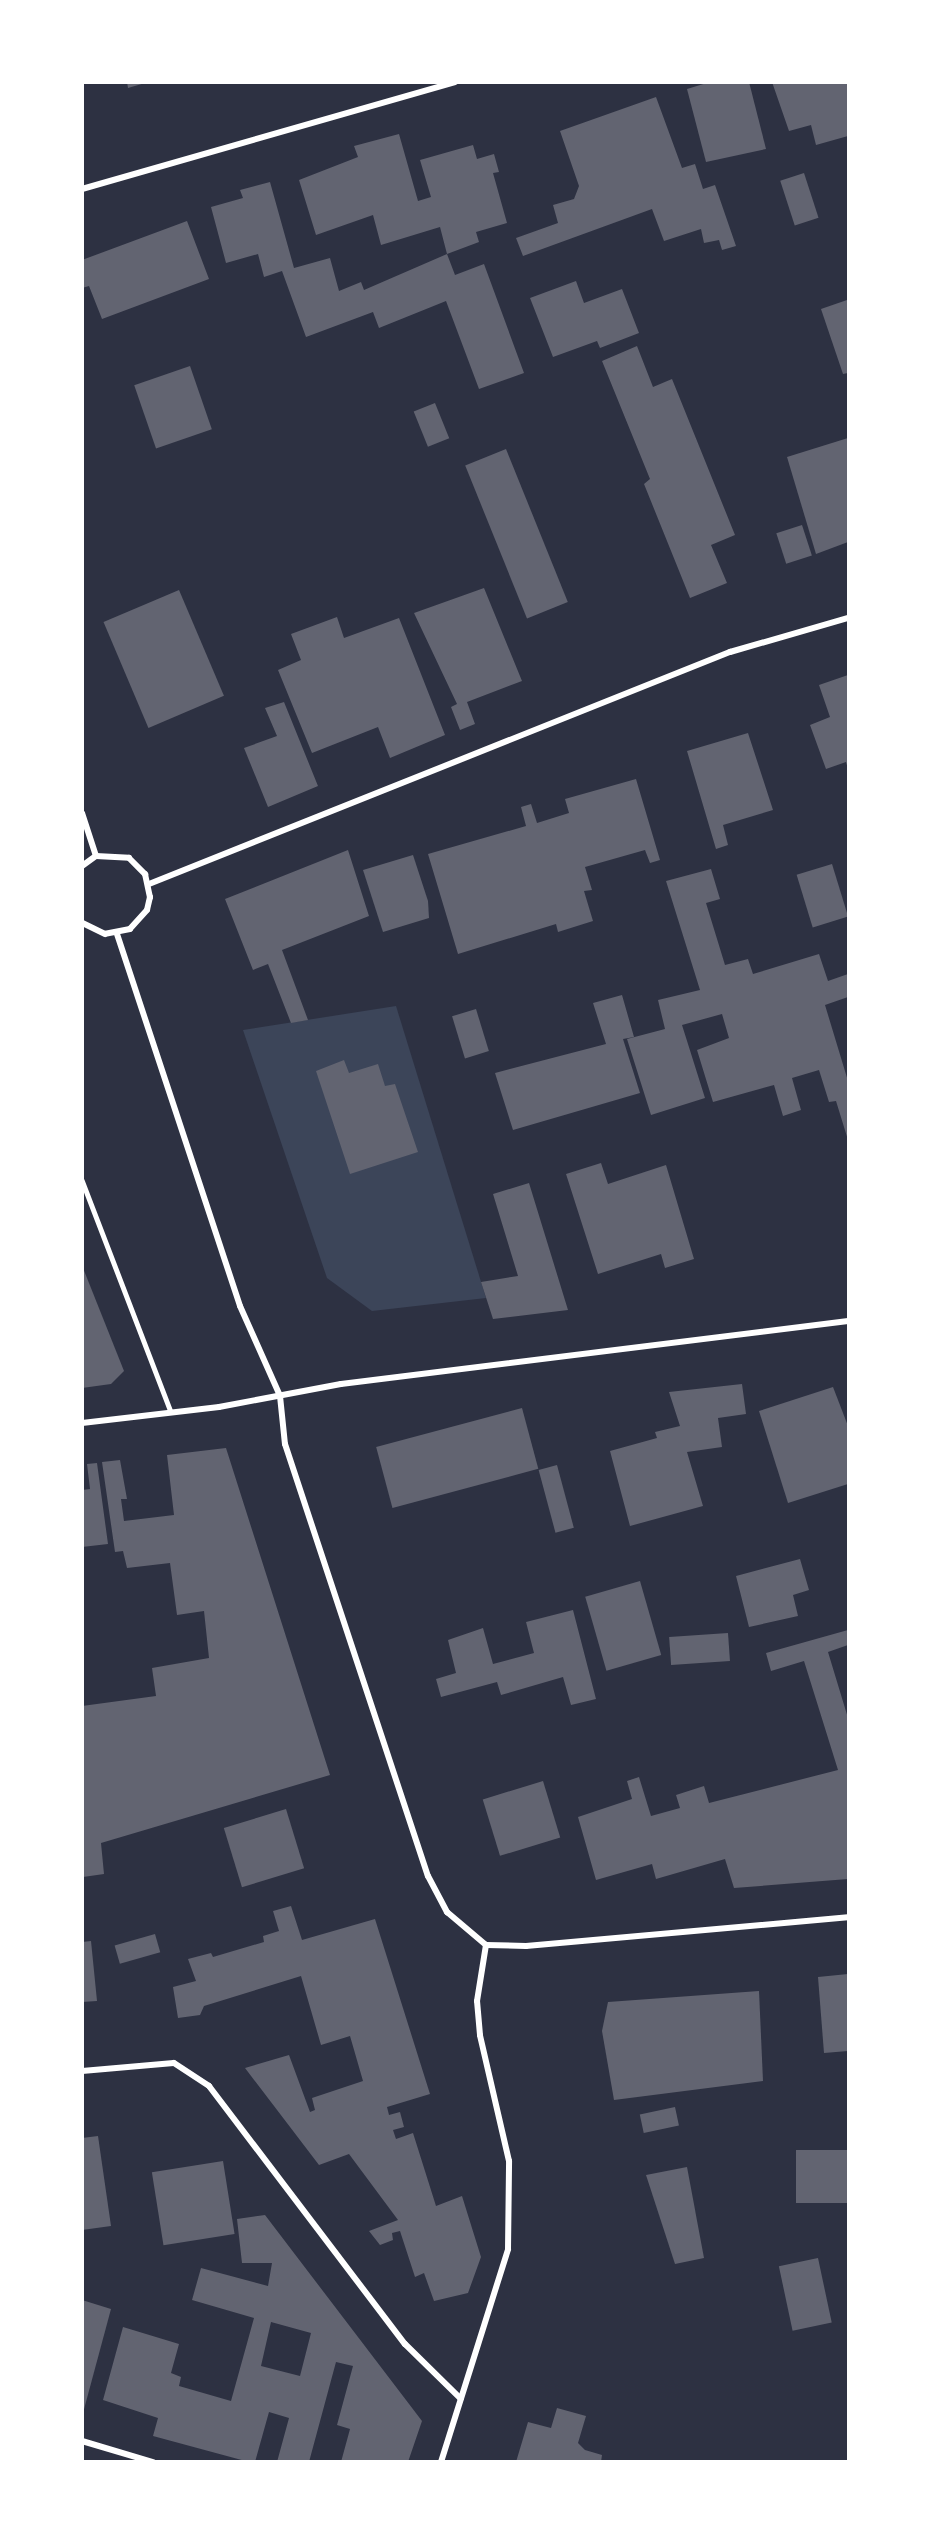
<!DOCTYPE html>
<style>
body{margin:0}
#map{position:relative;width:931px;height:2544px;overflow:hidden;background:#2d3142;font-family:Roboto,sans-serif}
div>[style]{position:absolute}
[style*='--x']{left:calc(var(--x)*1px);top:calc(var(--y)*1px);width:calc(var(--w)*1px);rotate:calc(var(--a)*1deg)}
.green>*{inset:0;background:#3c4559}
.building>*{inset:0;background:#626471;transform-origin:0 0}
.service>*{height:4.5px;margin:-2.25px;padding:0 2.25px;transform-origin:2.25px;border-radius:2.25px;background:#fff}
.minor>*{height:6px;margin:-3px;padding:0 3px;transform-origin:3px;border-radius:3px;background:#fff}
span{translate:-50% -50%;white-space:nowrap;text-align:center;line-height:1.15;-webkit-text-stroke:5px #fff;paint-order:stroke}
.frame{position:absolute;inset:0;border:84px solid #fff;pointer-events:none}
</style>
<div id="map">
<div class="green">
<div style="clip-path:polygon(396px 1006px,486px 1298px,372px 1311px,327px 1278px,243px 1030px)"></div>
</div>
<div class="building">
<div style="clip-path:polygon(127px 82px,145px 82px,145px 83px,128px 88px)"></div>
<div style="clip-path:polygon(710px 82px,749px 82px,766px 149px,706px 162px,687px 89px)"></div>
<div style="clip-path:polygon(772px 82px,848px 82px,848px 136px,816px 145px,811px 125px,789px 131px)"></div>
<div style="clip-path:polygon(656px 97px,682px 168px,695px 164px,703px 189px,715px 185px,736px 246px,722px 250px,719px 240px,704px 243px,701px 229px,664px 241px,652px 209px,523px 256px,516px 238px,558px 223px,553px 205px,574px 199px,579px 186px,560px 131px)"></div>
<div style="clip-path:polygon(399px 134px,418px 201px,431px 197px,420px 160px,473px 145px,477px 159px,494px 154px,499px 172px,493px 173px,507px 223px,476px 232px,479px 242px,447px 254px,455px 275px,484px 264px,524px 373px,479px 389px,446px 301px,379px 328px,373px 312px,306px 337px,282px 271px,264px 277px,258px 254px,226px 263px,211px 207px,243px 198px,240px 190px,270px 182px,294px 268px,330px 258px,339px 291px,361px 282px,364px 290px,447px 254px,440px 227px,381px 245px,373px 215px,316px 235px,299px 180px,358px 157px,354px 146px)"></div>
<div style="left:804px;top:173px;width:47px;height:25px;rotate:72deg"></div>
<div style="clip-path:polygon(187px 221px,209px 279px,102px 319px,89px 286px,82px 288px,82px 260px)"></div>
<div style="clip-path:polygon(576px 281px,584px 303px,622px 289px,639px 333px,600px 348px,597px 341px,553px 357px,530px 298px)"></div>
<div style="clip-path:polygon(847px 300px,848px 373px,843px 374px,821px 309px)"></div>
<div style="clip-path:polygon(637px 346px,653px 387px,672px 379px,735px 535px,711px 545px,727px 583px,690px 598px,644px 484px,650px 479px,602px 361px)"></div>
<div style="left:190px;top:366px;width:67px;height:59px;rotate:71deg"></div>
<div style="left:435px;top:403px;width:38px;height:23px;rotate:68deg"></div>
<div style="clip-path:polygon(848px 438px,848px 542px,816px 554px,787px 457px)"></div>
<div style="left:506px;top:449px;width:165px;height:44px;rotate:68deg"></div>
<div style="left:802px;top:525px;width:32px;height:27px;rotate:72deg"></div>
<div style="clip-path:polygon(484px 588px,522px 681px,467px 702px,475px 724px,460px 730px,451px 707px,457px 704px,414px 613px)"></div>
<div style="left:179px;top:590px;width:115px;height:82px;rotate:67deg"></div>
<div style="clip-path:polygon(337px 617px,344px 638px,399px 618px,445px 735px,390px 758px,378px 727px,312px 753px,278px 670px,301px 660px,291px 634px)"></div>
<div style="clip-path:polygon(848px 675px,848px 769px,846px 762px,826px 769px,810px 725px,830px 717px,819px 685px)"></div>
<div style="clip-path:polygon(284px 702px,318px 786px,268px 807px,244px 748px,277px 736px,265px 708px)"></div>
<div style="clip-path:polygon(748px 733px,773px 810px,723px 825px,728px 845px,716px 849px,687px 751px)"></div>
<div style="clip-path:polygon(636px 779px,660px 860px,650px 863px,645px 850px,585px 867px,592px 890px,584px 891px,593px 921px,558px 932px,556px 924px,458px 954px,428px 854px,526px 826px,521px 807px,531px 804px,537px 823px,569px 813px,565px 799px)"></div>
<div style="clip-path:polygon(348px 850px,369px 916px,282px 950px,308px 1020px,291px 1023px,268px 964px,253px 970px,225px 899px)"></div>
<div style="clip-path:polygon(413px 855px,428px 901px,429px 918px,383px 932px,363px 870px)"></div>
<div style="left:832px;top:864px;width:55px;height:37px;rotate:73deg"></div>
<div style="clip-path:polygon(711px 869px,720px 899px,706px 903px,725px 965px,748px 959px,753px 974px,819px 954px,828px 981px,848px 974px,848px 997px,825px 1005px,848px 1081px,848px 1140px,836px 1101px,829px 1102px,819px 1070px,792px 1078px,801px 1110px,783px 1116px,774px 1085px,713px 1102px,697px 1050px,729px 1038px,722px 1014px,682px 1025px,705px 1098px,651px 1115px,627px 1039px,665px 1029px,658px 1000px,700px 990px,666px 881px)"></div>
<div style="clip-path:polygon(622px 995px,634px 1037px,623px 1039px,640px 1093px,513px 1130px,495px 1073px,606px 1044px,593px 1003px)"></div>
<div style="left:476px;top:1009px;width:44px;height:25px;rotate:73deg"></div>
<div style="clip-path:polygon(344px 1060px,349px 1073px,378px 1064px,385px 1086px,395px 1084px,418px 1152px,350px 1174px,316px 1071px)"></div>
<div style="clip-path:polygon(601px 1163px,608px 1184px,666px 1165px,694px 1259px,665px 1268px,661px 1254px,598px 1274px,566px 1174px)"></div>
<div style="clip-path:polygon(529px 1183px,568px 1310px,493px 1319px,481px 1282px,518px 1276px,493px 1194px)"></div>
<div style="clip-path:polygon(83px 1268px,124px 1371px,111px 1384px,82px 1388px)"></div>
<div style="clip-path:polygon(742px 1384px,746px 1414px,718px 1418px,722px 1447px,687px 1452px,703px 1506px,630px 1526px,610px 1451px,657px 1438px,655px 1432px,680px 1426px,669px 1392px)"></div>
<div style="clip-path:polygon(833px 1387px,848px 1426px,848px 1484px,788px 1503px,759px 1411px)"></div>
<div style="left:522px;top:1408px;width:63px;height:151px;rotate:75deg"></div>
<div style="clip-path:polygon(226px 1448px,330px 1775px,101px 1843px,104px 1874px,83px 1877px,82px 1706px,156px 1696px,152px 1668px,209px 1658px,204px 1611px,177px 1615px,170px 1563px,127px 1568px,123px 1551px,115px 1552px,102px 1462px,120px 1460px,127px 1499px,121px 1499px,124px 1521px,174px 1515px,167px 1455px)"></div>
<div style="clip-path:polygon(97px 1463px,108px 1544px,82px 1547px,82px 1490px,90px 1489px,87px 1464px)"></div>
<div style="left:557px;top:1465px;width:65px;height:19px;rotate:75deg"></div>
<div style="clip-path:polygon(800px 1559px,809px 1590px,793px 1595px,798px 1616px,749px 1627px,736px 1576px)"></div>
<div style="left:640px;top:1581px;width:77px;height:57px;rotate:74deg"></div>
<div style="clip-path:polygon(573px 1610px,596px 1699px,571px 1705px,563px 1677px,501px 1695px,497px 1682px,441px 1697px,436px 1679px,456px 1673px,448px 1640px,483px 1628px,493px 1664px,534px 1653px,526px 1622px)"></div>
<div style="clip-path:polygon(848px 1630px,848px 1645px,828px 1652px,848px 1718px,848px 1879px,734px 1888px,725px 1859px,656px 1879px,652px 1864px,596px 1880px,578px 1817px,632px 1799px,627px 1781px,639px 1777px,651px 1816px,680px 1808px,676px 1795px,704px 1786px,709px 1803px,838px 1770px,804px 1661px,771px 1671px,766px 1653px)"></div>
<div style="left:728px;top:1633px;width:28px;height:59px;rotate:86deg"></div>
<div style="left:543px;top:1781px;width:59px;height:63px;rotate:73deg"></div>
<div style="left:286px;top:1809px;width:62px;height:65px;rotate:73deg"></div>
<div style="clip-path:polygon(291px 1906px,302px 1940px,375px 1919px,430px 2094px,387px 2107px,389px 2115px,400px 2112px,404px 2127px,393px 2130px,396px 2139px,413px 2133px,436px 2206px,462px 2196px,481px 2257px,468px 2293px,434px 2301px,424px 2273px,415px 2277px,400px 2231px,392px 2233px,393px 2240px,380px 2245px,369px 2231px,398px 2220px,349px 2154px,319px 2165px,245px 2068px,289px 2055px,310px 2112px,315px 2110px,312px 2098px,363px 2081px,350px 2036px,321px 2045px,301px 1976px,204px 2006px,200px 2015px,178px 2018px,173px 1987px,196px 1981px,188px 1959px,211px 1953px,213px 1957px,264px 1942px,263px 1936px,279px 1931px,273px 1911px)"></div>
<div style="left:155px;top:1934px;width:19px;height:42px;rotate:74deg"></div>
<div style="clip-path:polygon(91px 1941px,97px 2001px,82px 2002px,82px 1942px)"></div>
<div style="clip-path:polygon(848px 1974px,848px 2051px,824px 2053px,818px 1977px)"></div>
<div style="clip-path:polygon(759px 1991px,763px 2081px,614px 2100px,602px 2031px,608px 2002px)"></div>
<div style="left:675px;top:2107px;width:19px;height:36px;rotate:78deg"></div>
<div style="clip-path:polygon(98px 2136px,111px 2226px,82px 2230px,82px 2138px)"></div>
<div style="left:848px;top:2150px;width:53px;height:52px;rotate:90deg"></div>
<div style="left:223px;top:2161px;width:74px;height:72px;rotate:81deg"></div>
<div style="clip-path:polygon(687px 2167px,704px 2258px,675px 2264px,646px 2175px)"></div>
<div style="clip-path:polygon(evenodd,265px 2215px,422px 2421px,408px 2462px,341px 2462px,350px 2429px,337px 2425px,353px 2366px,336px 2362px,309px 2462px,277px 2462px,289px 2418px,269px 2412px,255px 2462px,249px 2462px,153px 2436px,158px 2418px,103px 2400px,123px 2327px,179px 2344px,171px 2373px,181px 2377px,179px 2386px,231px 2401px,254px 2318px,192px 2300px,201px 2268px,268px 2286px,272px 2263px,242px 2263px,237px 2219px,265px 2215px,271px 2322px,311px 2333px,300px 2376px,261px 2366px,271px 2322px)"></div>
<div style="left:818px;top:2258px;width:66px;height:40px;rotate:78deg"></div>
<div style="clip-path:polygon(82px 2300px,111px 2309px,83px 2413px,82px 2413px)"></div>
<div style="clip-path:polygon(557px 2408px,586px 2416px,578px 2443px,585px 2450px,602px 2455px,601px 2462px,516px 2462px,528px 2422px,551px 2428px)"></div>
</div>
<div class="service">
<div style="--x:82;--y:1180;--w:248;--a:69"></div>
</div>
<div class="minor">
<div style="--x:82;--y:189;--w:388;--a:-16"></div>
<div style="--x:82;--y:813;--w:45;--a:72"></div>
<div style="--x:82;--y:866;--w:17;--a:-36"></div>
<div style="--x:96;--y:856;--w:33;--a:3"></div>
<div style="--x:129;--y:858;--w:23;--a:45"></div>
<div style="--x:145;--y:874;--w:24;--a:78"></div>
<div style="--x:150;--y:897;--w:13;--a:103"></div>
<div style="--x:147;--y:910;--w:25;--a:132"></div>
<div style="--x:130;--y:929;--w:25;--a:169"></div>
<div style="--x:105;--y:934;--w:25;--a:-154"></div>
<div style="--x:149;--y:884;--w:626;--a:-21.77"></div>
<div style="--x:730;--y:652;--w:123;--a:-16.1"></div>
<div style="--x:117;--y:934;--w:392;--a:71.7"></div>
<div style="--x:240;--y:1306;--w:98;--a:66"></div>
<div style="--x:280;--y:1396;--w:48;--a:84.1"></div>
<div style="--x:285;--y:1444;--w:455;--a:71.7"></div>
<div style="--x:428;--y:1876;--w:41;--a:62.2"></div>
<div style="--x:447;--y:1912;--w:51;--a:40.2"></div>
<div style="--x:82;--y:1423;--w:138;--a:-6.7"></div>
<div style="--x:219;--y:1407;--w:124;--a:-10.7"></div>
<div style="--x:341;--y:1384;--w:511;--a:-7.08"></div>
<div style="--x:486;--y:1945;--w:40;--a:1.4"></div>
<div style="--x:526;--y:1946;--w:323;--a:-5.1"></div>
<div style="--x:82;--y:2071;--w:92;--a:-5"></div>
<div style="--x:174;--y:2063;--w:42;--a:33.3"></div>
<div style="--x:209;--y:2086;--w:324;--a:52.8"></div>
<div style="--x:405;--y:2344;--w:78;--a:44.5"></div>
<div style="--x:82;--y:2441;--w:74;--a:16.5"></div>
<div style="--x:441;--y:2462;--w:223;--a:-72.5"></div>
<div style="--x:508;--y:2249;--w:88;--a:-89.3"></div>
<div style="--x:509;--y:2161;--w:129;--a:-103"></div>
<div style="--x:480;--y:2035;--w:34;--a:-95"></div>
<div style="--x:477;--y:2001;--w:57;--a:-80.9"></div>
</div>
<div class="frame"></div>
</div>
